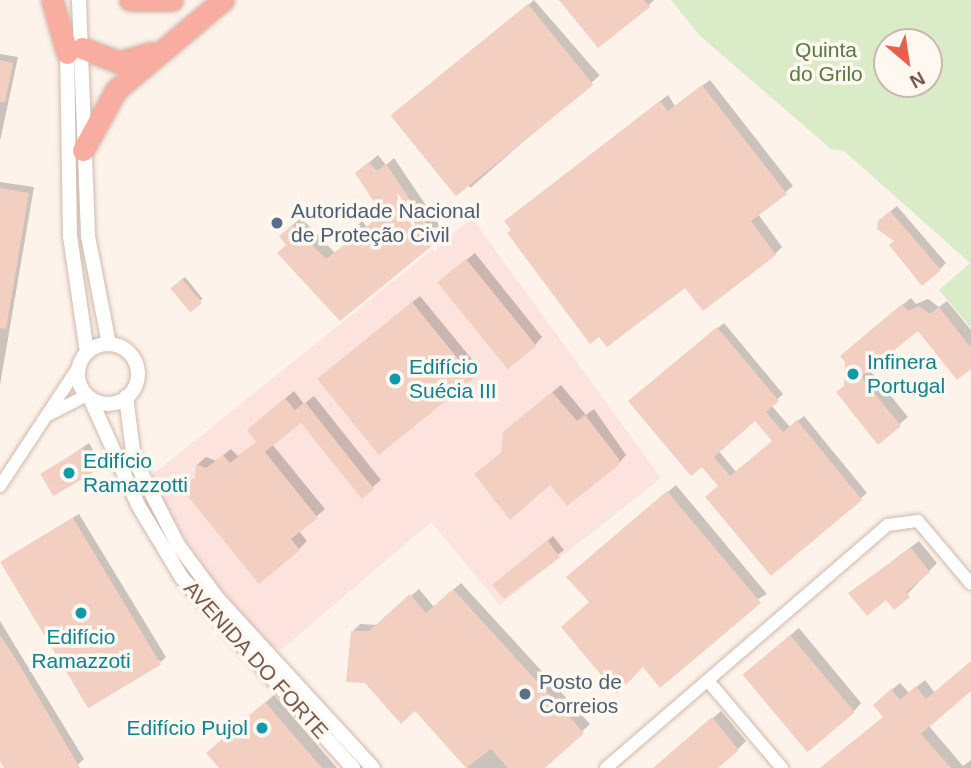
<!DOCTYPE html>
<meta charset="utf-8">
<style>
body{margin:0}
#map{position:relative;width:971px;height:768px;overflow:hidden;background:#fdf3ea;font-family:Arial,sans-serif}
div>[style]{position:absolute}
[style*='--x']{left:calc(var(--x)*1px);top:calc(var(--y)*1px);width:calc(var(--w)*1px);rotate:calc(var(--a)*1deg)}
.commercial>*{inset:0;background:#fde3de}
.green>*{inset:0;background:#daecc7}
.shadow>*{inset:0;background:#0003;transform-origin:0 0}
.building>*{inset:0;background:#f3cfc1;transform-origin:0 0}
.roads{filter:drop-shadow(0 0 2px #d0b9ae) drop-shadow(0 0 2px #d0b9ae)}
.minor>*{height:12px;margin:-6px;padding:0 6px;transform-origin:6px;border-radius:6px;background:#fff}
.tertiary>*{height:14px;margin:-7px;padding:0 7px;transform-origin:7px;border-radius:7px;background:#fff}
.tertiary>.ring{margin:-7px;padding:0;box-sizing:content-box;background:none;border:14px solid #fff;border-radius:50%}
.motorway>*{height:21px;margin:-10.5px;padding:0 10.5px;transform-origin:10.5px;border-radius:10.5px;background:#f8ada0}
.dots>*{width:19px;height:19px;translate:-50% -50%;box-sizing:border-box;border:4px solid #fff8f1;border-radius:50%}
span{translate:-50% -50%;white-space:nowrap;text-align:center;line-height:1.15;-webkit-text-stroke:7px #fff8f1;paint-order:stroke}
.park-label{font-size:21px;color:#587940}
.service-label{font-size:21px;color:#4e5e75}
.left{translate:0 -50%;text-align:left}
.culture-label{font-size:21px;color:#0d838f}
.right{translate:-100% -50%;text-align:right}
.street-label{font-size:21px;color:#79574c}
.north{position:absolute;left:873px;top:28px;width:70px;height:70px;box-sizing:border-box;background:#fff8f1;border:2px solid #c9b8af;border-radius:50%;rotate:151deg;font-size:19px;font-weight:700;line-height:28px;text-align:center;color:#79574c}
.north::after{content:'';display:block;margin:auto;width:24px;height:32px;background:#e95e4d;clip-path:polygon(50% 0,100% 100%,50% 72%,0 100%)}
</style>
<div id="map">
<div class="commercial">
<div style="clip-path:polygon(472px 218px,661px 478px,500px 605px,431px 522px,282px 649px,267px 645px,211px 578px,146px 480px)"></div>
</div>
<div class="green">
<div style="clip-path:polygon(evenodd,671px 0,971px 0,971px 328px,939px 290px,970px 263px,844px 151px,831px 149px,699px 35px,671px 0,929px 42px,929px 84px,887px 84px,887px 42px,929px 42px)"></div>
</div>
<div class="shadow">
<div style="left:534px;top:0;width:100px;height:171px;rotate:49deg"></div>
<div style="clip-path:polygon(562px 0,654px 0,648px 6px)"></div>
<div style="clip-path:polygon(0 54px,18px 57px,0 141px)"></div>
<div style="clip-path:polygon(710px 80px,793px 186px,758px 214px,782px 247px,775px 254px,686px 286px,513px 229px,513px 215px,668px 95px,675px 106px)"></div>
<div style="clip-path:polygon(378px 155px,386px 165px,394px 158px,444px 232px,340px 318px,288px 244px,288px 229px,301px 218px,335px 253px,352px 239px,348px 234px,356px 227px,362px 221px,367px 227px,384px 213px,365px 166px)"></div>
<div style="clip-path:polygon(0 182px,34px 187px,0 385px)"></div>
<div style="clip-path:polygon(897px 206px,946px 263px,940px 269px,886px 215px)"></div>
<div style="clip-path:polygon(475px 253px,542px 337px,535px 345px,439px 282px)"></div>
<div style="left:185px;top:277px;width:28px;height:16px;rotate:51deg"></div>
<div style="clip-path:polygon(420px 296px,480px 369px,473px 377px,327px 372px)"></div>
<div style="clip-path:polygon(911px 298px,916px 304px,928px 299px,939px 307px,947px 301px,971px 330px,971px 367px,918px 328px,868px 368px,908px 417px,878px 442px,846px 384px,844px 372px,850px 348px)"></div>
<div style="clip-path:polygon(evenodd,724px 323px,783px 394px,771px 405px,790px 427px,804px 416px,867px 493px,771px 573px,720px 486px,636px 396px,724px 323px,755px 418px,774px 440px,736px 472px,718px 450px,755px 418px)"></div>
<div style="clip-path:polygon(561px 385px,586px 415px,594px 409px,626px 455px,618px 464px,550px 483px,484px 467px,502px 452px,513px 424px)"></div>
<div style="clip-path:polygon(294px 391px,304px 404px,314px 396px,381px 480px,362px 496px,302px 420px,272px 444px,325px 509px,299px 531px,307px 541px,299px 549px,197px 476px,198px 464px,206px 457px,216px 461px,231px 449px,238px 456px,258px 441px,257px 422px)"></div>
<div style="clip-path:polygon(89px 443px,101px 463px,95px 469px,43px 475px)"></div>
<div style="clip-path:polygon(676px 485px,767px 594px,643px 664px,591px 602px,576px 569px)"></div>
<div style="clip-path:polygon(79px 514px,166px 657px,161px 662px,8px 557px)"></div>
<div style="clip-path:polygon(553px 536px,564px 550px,504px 597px,500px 580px)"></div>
<div style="clip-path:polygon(919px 541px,937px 563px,894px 608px,886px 598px,850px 593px)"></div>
<div style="clip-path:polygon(461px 583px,590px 724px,543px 768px,468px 768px,353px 631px,360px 624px,378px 625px,419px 589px,434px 607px)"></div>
<div style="clip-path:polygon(0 621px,84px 759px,74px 768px,6px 768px,0 758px)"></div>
<div style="clip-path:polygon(799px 628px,861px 703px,854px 711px,753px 667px)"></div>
<div style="clip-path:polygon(971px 662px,971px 689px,928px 725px,963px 766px,971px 760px,971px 768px,823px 768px,885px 716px,883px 697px,900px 683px,909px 693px,925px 680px,935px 693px)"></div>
<div style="clip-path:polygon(274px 695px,337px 768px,221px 768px,216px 746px)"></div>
<div style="clip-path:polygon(721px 711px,746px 741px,738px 749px,716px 768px,657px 768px)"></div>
</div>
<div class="building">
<div style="clip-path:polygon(559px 0,644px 0,650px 7px,598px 48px)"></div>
<div style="left:528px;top:4px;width:104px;height:177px;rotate:51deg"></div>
<div style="clip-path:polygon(0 60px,13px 63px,5px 102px,0 102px)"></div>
<div style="clip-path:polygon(702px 85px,787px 194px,751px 221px,776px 255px,703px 311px,685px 288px,607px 347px,599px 337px,590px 344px,507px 233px,511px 230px,504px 221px,660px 101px,668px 111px)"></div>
<div style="clip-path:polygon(369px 162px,377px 171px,386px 164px,438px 241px,340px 321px,277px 253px,286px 245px,279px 236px,293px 225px,326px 259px,350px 240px,346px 234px,354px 227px,359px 233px,382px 214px,355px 173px)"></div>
<div style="clip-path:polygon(0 188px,29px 193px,6px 329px,0 328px)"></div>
<div style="clip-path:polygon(890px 211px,941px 270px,922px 286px,889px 245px,894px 241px,877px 229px,878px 221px)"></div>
<div style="left:466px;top:259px;width:112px;height:37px;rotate:51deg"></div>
<div style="left:182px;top:279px;width:31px;height:15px;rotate:50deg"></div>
<div style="left:412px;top:302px;width:98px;height:122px;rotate:51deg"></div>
<div style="clip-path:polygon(902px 304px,908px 311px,919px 306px,930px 314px,939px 307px,971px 348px,971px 369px,957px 380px,918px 331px,861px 377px,901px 426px,878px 445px,836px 392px,844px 386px,845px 362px,840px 356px)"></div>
<div style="clip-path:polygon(evenodd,717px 327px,779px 401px,766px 412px,783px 432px,797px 420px,862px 500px,771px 576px,705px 497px,718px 486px,702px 467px,691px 476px,628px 401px,717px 327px,755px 421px,772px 441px,730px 476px,714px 457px,755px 421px)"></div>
<div style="clip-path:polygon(552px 392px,577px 421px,585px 415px,619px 459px,619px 465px,567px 506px,550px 485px,510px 520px,474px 474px,501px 453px,503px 432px)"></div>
<div style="clip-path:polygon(285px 398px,295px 410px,305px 402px,374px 489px,362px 499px,301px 423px,265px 452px,318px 518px,291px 539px,300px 550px,259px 584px,181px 488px,195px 477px,196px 464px,206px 468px,223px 455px,230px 463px,256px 442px,247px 430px)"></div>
<div style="left:83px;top:448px;width:26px;height:50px;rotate:59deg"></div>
<div style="clip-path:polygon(667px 491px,761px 603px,660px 688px,643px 667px,617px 694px,561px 627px,589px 602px,566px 577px)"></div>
<div style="left:73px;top:518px;width:171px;height:85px;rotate:59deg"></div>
<div style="clip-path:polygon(547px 540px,560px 557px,504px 599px,492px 585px)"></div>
<div style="clip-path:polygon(911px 548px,930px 572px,906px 592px,910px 597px,894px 610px,886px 600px,867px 616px,848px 593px)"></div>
<div style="clip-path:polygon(453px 589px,584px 733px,545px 768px,508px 768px,491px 749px,466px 768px,415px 711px,401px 724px,365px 683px,346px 682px,351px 631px,369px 631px,410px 594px,426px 613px)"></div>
<div style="clip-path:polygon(0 635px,17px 661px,80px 768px,4px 768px,0 761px)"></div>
<div style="left:790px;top:635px;width:101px;height:62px;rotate:50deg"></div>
<div style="clip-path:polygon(971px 661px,971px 691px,921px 734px,951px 768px,820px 768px,883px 717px,873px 705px,891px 689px,900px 700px,916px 686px,926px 699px)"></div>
<div style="clip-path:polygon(265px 702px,322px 768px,219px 768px,206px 753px)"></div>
<div style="clip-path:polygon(712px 717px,739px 750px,718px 768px,653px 768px)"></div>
</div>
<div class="roads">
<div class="minor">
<div style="--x:46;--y:416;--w:46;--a:-27.1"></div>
<div style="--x:0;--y:486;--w:144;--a:-56.6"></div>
<div style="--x:709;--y:682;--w:113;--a:49.7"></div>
<div style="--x:606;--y:768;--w:372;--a:-40.8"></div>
<div style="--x:888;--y:525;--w:30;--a:-8"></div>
<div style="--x:918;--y:521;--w:82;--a:49.9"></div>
</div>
<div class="tertiary">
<div style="--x:79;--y:0;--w:236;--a:87.8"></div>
<div style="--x:88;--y:236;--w:110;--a:79"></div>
<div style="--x:67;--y:47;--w:189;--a:89.1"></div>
<div style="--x:70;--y:236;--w:117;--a:81.7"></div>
<div class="ring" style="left:78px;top:344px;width:46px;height:46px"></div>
<div style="--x:126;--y:397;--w:63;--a:82.6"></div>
<div style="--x:134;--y:459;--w:97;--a:62.9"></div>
<div style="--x:178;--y:545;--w:67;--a:53.5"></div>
<div style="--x:218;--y:599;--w:229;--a:47.5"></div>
<div style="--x:90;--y:398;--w:117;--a:65.8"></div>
<div style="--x:138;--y:505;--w:85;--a:58.9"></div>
<div style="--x:182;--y:578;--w:256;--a:48"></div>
</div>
<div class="motorway">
<div style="--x:52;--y:0;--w:55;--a:74.2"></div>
<div style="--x:130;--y:0;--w:42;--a:0"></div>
<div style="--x:82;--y:48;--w:40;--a:21"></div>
<div style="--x:119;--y:62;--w:33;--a:-16"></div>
<div style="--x:83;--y:150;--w:68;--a:-61.2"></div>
<div style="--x:116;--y:90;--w:140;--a:-40.1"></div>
</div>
</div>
<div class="dots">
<div style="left:277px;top:223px;background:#5c6f8a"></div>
<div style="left:853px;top:374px;background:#0f9aa8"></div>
<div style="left:395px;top:379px;background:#0f9aa8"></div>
<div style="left:69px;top:473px;background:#0f9aa8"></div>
<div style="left:81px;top:613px;background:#0f9aa8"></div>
<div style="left:525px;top:694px;background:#5c6f8a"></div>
<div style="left:262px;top:728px;background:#0f9aa8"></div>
</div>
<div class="park-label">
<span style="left:826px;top:62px">Quinta<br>do Grilo</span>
</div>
<div class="service-label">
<span class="left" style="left:291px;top:223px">Autoridade Nacional<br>de Proteção Civil</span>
<span class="left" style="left:539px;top:694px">Posto de<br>Correios</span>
</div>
<div class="culture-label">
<span class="left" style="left:867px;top:374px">Infinera<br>Portugal</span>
<span class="left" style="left:409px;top:379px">Edifício<br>Suécia III</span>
<span class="left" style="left:83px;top:473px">Edifício<br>Ramazzotti</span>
<span style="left:81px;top:649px">Edifício<br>Ramazzoti</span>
<span class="right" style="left:248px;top:728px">Edifício Pujol</span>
</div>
<div class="street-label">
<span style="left:256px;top:660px;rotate:48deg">AVENIDA DO FORTE</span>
</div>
<div class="north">N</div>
</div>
